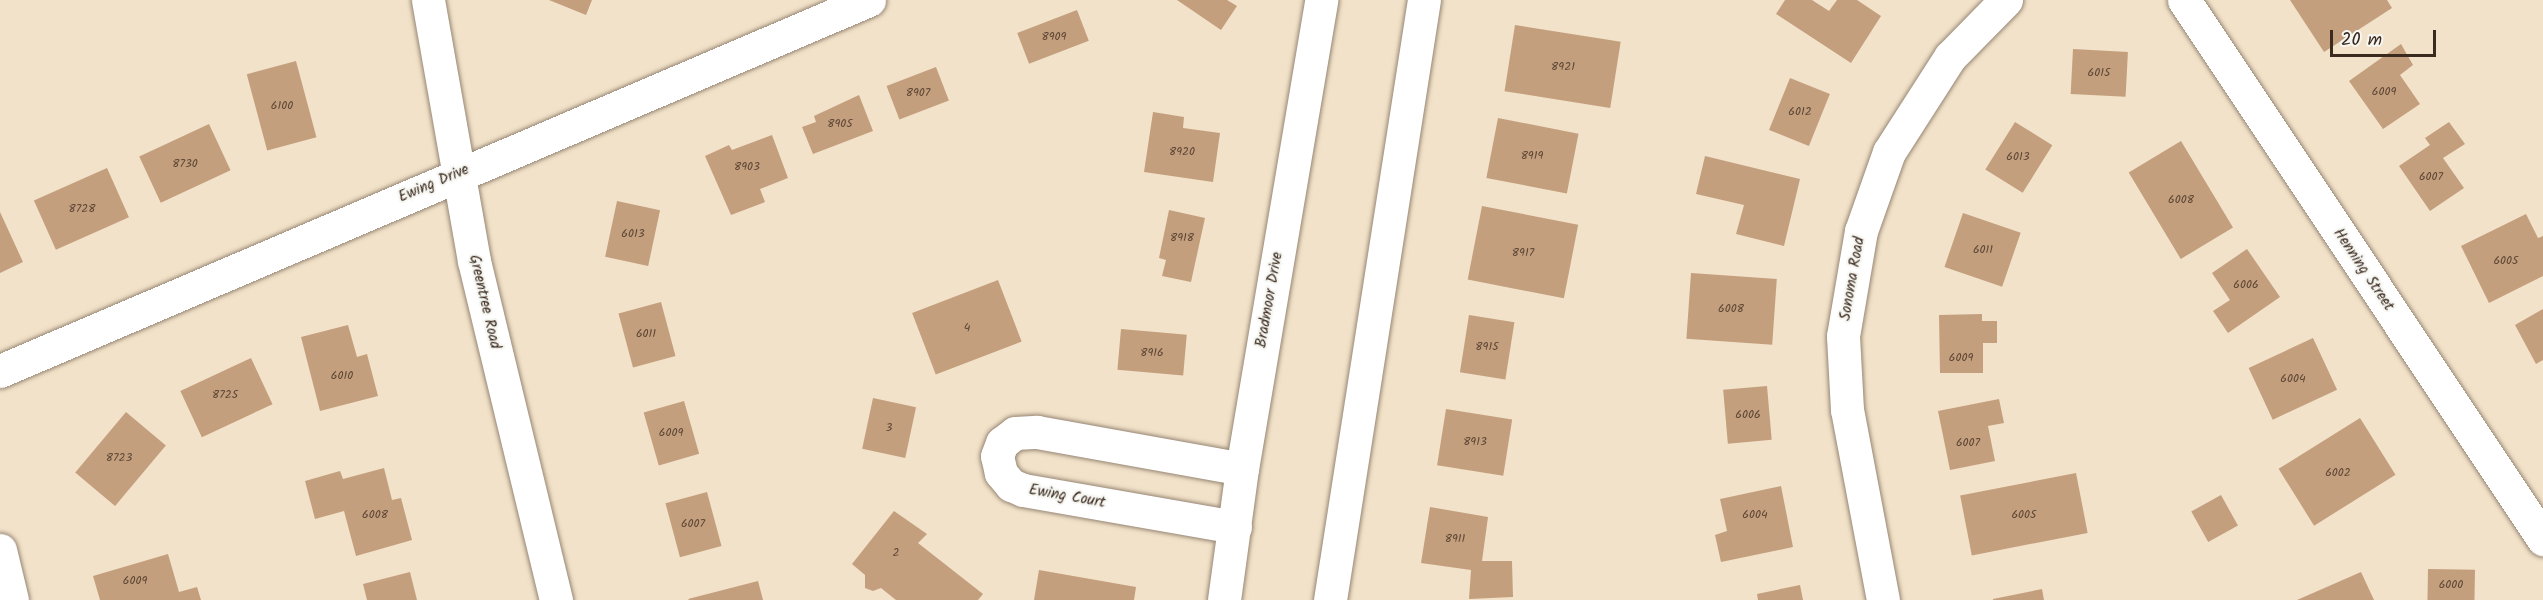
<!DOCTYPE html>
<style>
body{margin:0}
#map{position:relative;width:2543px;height:600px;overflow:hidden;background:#f2e2c9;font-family:Kalam,sans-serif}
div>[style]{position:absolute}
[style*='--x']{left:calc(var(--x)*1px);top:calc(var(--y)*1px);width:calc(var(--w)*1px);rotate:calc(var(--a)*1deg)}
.building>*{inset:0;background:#c49f7d;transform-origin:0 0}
.roads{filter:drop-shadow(0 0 2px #968674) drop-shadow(0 0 2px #968674)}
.minor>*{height:33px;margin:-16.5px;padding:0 16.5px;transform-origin:16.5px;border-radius:16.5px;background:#fff}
span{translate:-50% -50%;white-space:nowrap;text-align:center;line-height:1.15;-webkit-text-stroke:4.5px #f6f6f2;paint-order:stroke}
.number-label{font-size:12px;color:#5d4736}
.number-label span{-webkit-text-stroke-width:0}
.street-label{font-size:15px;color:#3b2a1e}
.scale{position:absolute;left:2330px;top:30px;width:106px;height:27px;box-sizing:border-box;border:3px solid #3b2a1e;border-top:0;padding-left:8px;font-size:18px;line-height:21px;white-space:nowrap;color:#3b2a1e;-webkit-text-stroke:4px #f6f6f2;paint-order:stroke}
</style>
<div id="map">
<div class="building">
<div style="clip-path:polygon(549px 0,592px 0,586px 15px)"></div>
<div style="clip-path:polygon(1177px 0,1227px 0,1237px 6px,1221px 30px)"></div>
<div style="clip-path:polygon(1785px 0,1812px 0,1829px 11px,1837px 0,1857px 0,1881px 16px,1851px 63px,1776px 14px)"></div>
<div style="clip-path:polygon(2290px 0,2387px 0,2392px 8px,2324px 52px)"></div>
<div style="left:1077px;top:10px;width:33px;height:64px;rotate:69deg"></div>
<div style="left:1515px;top:25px;width:107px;height:67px;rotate:9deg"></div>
<div style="clip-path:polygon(2401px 44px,2413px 65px,2400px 75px,2420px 104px,2383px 129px,2349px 81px)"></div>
<div style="left:2073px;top:49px;width:55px;height:45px;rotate:3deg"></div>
<div style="left:296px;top:61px;width:79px;height:51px;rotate:75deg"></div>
<div style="left:936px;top:67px;width:36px;height:53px;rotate:69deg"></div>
<div style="left:1790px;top:78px;width:43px;height:56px;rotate:22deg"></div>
<div style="clip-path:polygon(859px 95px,873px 131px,813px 154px,802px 127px,816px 122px,814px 116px)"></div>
<div style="clip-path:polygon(1153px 112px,1184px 117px,1183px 128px,1220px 133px,1213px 182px,1144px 172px)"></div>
<div style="left:1498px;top:118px;width:82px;height:61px;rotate:11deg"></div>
<div style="left:2015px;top:122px;width:44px;height:56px;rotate:32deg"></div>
<div style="clip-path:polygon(2449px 122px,2465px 144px,2443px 158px,2464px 188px,2430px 211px,2399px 166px,2430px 145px,2425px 138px)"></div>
<div style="left:209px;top:124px;width:51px;height:77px;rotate:65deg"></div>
<div style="clip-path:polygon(772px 135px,788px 178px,760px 189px,765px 202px,731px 215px,705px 156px,729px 145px,732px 150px)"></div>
<div style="left:2181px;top:141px;width:101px;height:61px;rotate:59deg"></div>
<div style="clip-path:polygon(1705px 156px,1800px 179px,1784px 246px,1736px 234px,1744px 205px,1696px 194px)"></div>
<div style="left:107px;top:168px;width:54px;height:80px;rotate:66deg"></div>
<div style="left:617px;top:201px;width:44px;height:57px;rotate:12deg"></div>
<div style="left:1482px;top:206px;width:98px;height:75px;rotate:11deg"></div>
<div style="clip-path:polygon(1169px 210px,1205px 218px,1191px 282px,1162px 276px,1166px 260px,1159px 258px)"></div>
<div style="clip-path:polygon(0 212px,23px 262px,0 273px)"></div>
<div style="left:1963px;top:213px;width:61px;height:57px;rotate:19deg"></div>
<div style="clip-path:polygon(2526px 214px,2538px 238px,2543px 236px,2543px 276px,2489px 303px,2461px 246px)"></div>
<div style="clip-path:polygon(2247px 249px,2280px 297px,2228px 333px,2213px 311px,2230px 300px,2212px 273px)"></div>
<div style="left:1691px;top:273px;width:86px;height:66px;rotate:4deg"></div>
<div style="left:998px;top:280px;width:66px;height:92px;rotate:69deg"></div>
<div style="left:661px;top:302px;width:56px;height:44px;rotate:75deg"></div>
<div style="clip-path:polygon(2543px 309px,2543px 360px,2536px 364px,2515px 325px)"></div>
<div style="clip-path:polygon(1982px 314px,1982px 321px,1997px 321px,1997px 343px,1983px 343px,1983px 373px,1940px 373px,1939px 315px)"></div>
<div style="left:1469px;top:315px;width:46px;height:58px;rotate:9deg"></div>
<div style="clip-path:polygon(348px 325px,357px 357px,367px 354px,378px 396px,320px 411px,301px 337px)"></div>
<div style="left:1121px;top:329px;width:66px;height:41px;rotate:5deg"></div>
<div style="left:2313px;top:338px;width:57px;height:71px;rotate:65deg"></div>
<div style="left:251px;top:358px;width:51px;height:78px;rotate:65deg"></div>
<div style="left:1767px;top:386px;width:54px;height:44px;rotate:85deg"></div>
<div style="left:873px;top:398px;width:44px;height:52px;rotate:12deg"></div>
<div style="clip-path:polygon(1999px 399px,2004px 423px,1988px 426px,1995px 461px,1950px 470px,1938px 411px)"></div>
<div style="left:684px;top:401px;width:55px;height:42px;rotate:74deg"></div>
<div style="left:1446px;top:409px;width:67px;height:57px;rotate:9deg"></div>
<div style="left:126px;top:412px;width:52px;height:79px;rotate:40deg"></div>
<div style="left:2360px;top:418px;width:67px;height:96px;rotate:58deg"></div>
<div style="clip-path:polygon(384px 468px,392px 500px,401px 498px,412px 540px,356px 556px,344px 511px,315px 519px,305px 481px,340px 471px,343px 479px)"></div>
<div style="left:2076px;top:473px;width:61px;height:118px;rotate:79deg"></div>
<div style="clip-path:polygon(1781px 486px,1793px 547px,1721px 562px,1715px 535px,1727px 531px,1720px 499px)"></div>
<div style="left:707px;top:492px;width:56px;height:43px;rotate:75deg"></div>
<div style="left:2221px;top:495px;width:35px;height:34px;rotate:61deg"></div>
<div style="clip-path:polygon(1430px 507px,1488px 517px,1482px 561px,1512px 561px,1513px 597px,1469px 599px,1471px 570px,1421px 563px)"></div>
<div style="clip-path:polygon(894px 511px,927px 534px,918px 543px,983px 594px,978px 600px,896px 600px,881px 588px,873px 591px,865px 588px,865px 575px,852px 564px)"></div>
<div style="clip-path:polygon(168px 554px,179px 592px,197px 587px,201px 600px,100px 600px,93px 576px)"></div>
<div style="left:2428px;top:569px;width:47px;height:31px;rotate:1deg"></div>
<div style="clip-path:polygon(1039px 570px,1136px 587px,1134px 600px,1034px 600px)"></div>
<div style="clip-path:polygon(410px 572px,417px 600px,367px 600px,363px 584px)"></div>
<div style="clip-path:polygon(2361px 572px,2374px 600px,2297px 600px)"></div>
<div style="clip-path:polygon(758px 581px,763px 600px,689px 600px,688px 599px)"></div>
<div style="clip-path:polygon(1800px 585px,1803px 600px,1758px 600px,1757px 594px)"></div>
<div style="clip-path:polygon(2042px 589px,2044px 600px,1993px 600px,1993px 599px)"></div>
</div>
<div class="roads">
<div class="minor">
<div style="--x:428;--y:0;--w:265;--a:80"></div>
<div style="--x:474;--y:261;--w:349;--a:76.4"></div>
<div style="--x:2184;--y:0;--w:648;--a:56.33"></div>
<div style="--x:0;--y:371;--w:945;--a:-23.12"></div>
<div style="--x:1235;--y:527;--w:215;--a:-170.1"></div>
<div style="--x:1023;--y:490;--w:13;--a:-157"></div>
<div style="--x:1011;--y:485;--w:16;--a:-130"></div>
<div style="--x:1001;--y:473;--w:17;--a:-103"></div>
<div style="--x:997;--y:456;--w:14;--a:-69"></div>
<div style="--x:1002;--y:443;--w:16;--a:-38"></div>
<div style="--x:1015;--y:433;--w:22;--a:-3"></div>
<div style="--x:1037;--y:432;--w:208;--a:10.2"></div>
<div style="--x:0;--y:550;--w:51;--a:76.5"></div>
<div style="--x:1224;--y:600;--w:132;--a:-82.2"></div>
<div style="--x:1242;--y:469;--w:476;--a:-80.4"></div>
<div style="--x:1330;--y:600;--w:607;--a:-81.1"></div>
<div style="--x:1883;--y:600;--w:193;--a:-100.7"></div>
<div style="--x:1847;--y:410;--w:74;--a:-93.1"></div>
<div style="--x:1843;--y:336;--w:107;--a:-80.3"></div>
<div style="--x:1861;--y:231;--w:84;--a:-70.5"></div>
<div style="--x:1889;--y:152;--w:113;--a:-57.3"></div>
<div style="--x:1950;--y:57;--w:80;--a:-45.5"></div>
</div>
</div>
<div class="number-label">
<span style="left:1054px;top:37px">8909</span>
<span style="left:1563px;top:67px">8921</span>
<span style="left:2099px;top:73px">6015</span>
<span style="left:2384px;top:92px">6009</span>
<span style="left:918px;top:93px">8907</span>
<span style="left:282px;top:106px">6100</span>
<span style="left:1800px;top:112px">6012</span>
<span style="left:840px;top:124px">8905</span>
<span style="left:1182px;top:152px">8920</span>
<span style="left:1532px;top:156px">8919</span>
<span style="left:2018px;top:157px">6013</span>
<span style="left:185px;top:164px">8730</span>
<span style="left:747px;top:167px">8903</span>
<span style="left:2431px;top:177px">6007</span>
<span style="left:2181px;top:200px">6008</span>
<span style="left:82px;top:209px">8728</span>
<span style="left:633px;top:234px">6013</span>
<span style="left:1182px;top:238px">8918</span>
<span style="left:1983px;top:250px">6011</span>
<span style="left:1523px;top:253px">8917</span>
<span style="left:2506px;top:261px">6005</span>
<span style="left:2246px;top:285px">6006</span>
<span style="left:1731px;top:309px">6008</span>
<span style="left:967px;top:328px">4</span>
<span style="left:646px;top:334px">6011</span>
<span style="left:1487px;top:347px">8915</span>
<span style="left:1152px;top:353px">8916</span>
<span style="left:1961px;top:358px">6009</span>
<span style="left:342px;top:376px">6010</span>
<span style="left:2293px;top:379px">6004</span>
<span style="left:225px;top:395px">8725</span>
<span style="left:1748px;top:415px">6006</span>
<span style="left:889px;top:428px">3</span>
<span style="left:671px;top:433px">6009</span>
<span style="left:1475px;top:442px">8913</span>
<span style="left:1968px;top:443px">6007</span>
<span style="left:119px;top:458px">8723</span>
<span style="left:2338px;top:473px">6002</span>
<span style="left:375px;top:515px">6008</span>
<span style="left:1755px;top:515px">6004</span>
<span style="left:2024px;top:515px">6005</span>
<span style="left:693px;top:524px">6007</span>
<span style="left:1455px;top:539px">8911</span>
<span style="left:896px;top:553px">2</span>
<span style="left:135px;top:581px">6009</span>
<span style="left:2451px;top:585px">6000</span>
</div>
<div class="street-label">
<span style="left:434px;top:184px;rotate:-23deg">Ewing Drive</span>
<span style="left:2363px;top:270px;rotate:56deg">Henning Street</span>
<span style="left:1853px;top:279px;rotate:-80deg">Sonoma Road</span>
<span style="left:1270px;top:300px;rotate:-80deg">Bradmoor Drive</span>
<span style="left:484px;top:302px;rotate:77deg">Greentree Road</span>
<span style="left:1067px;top:497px;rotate:10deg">Ewing Court</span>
</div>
<div class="scale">20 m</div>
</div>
